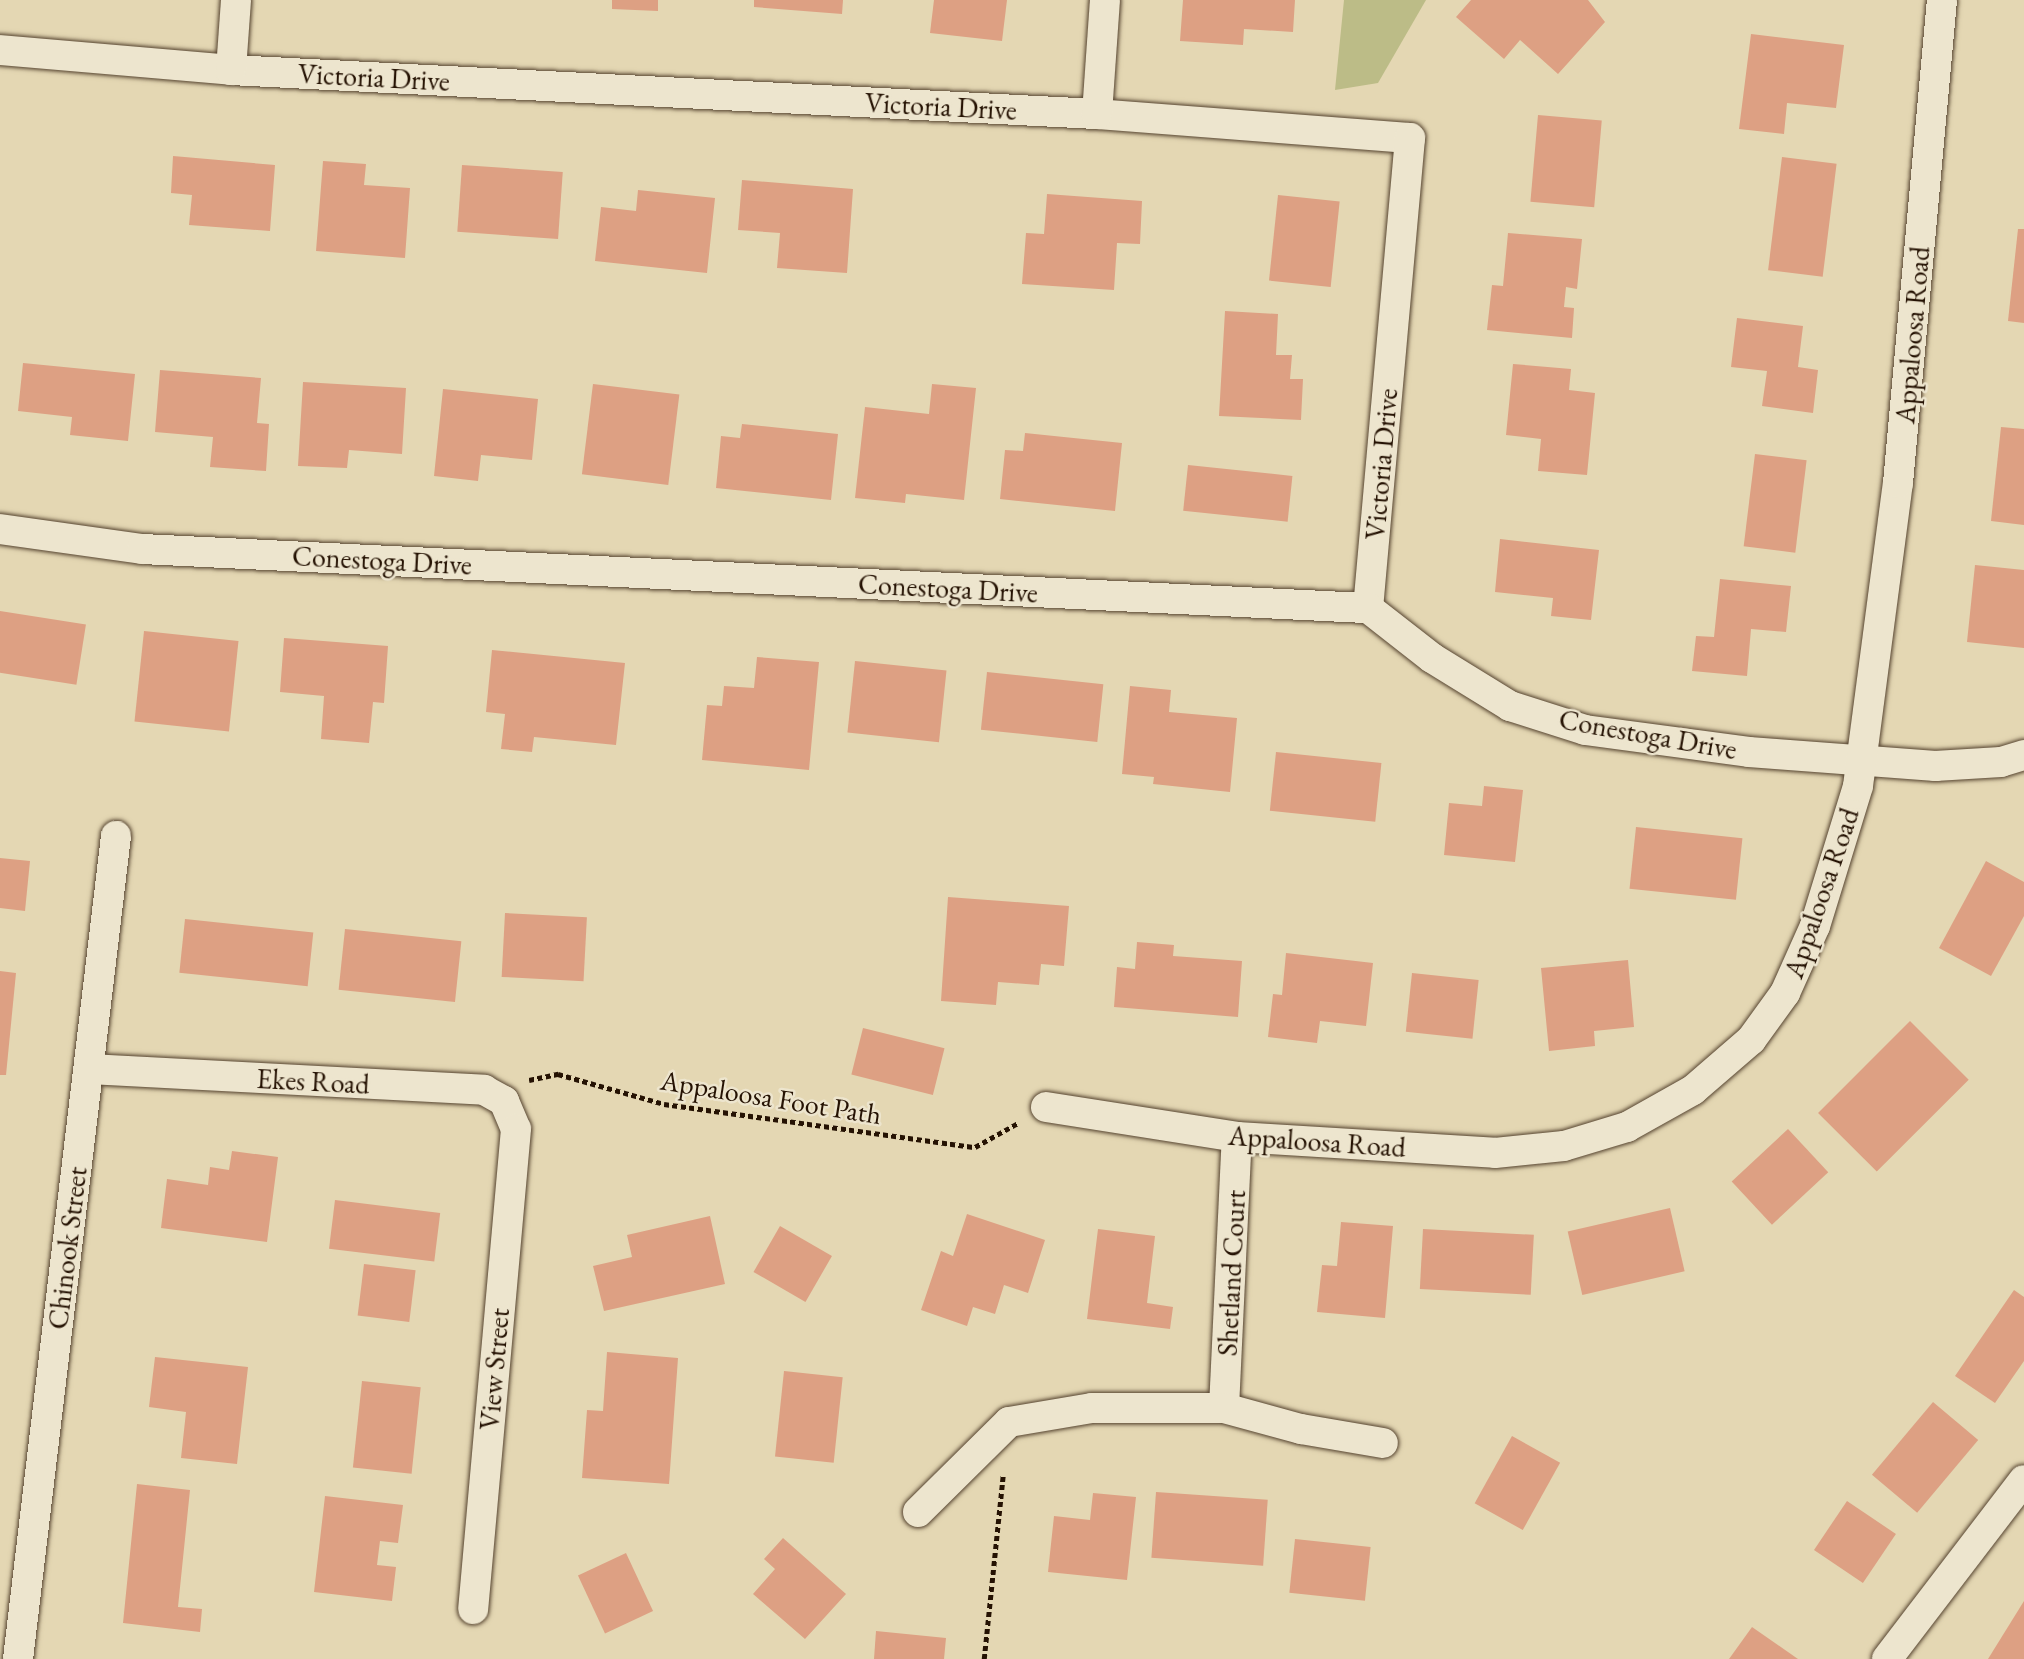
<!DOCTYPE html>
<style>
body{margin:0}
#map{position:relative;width:2024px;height:1659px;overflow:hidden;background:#e4d7b3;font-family:"EB Garamond",serif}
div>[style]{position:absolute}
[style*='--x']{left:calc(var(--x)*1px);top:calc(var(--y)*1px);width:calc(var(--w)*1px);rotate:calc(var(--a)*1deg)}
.green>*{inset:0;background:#bcbc87}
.building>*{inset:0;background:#dda083;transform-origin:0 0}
.path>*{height:4.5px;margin-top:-2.25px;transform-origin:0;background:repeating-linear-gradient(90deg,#251203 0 5px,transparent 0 8.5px)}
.roads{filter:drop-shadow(0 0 2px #55432f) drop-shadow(0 0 2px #55432f)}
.minor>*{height:30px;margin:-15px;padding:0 15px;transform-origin:15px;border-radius:15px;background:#ede5ce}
span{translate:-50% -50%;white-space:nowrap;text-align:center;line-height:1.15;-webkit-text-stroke:5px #ede5ce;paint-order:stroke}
.street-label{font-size:28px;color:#251203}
</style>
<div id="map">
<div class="green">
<div style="clip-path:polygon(1344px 0,1426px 0,1378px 83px,1335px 90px)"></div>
</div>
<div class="building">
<div style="clip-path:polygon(612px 0,658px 0,658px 11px,612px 9px)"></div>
<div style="clip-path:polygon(754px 0,843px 0,842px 14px,754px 7px)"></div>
<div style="clip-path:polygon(934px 0,1007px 0,1002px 41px,930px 33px)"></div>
<div style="clip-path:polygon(1183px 0,1295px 0,1293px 32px,1244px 29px,1243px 45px,1180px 41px)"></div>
<div style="clip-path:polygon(1471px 0,1588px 0,1605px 22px,1558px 74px,1520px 40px,1504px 59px,1456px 17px)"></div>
<div style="clip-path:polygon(1751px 34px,1844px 45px,1836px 108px,1787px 103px,1784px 134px,1739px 129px)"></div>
<div style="left:1538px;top:115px;width:64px;height:87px;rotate:5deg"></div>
<div style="clip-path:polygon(173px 156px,275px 165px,270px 231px,189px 225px,192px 195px,171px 193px)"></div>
<div style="left:1782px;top:157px;width:55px;height:114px;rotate:7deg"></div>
<div style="clip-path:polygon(323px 161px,366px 164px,364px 185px,410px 188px,405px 258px,316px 251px)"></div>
<div style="left:462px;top:165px;width:101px;height:67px;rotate:4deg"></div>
<div style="clip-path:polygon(742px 180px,853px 189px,847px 273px,777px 268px,780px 233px,738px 230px)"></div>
<div style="clip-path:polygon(638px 190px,715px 198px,707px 273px,595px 261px,601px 207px,636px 211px)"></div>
<div style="clip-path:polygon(1047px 194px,1142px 201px,1140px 244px,1117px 243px,1114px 290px,1022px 284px,1026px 233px,1044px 234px)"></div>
<div style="left:1278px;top:195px;width:62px;height:86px;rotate:6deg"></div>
<div style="clip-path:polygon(2018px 229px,2024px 229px,2024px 323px,2008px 321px)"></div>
<div style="clip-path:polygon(1508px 233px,1582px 239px,1577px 289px,1566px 287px,1564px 307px,1574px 308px,1572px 338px,1487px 330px,1492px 285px,1503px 286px)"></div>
<div style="clip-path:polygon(1225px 311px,1278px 314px,1276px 355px,1292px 355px,1290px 379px,1303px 379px,1301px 420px,1219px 416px)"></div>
<div style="clip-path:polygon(1737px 318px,1803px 326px,1798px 367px,1818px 370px,1813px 413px,1762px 406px,1767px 371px,1731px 367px)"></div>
<div style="clip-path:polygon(23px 363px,135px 374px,128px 441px,70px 435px,72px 417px,18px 411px)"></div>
<div style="clip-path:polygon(1513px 364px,1571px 369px,1569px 390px,1595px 393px,1587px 475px,1538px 471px,1541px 439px,1506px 435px)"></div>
<div style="clip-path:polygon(160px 370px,261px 378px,257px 423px,269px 424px,266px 471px,210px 467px,213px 437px,155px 432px)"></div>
<div style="clip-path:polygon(303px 382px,406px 388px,402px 454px,349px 450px,347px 468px,298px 466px)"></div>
<div style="left:593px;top:384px;width:87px;height:91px;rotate:7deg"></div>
<div style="clip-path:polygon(932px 384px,976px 388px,964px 500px,906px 494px,905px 503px,855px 498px,865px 407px,929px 414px)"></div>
<div style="clip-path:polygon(443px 389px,538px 399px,532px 460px,481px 455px,478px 481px,434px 476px)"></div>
<div style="clip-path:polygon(742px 424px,838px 434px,831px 500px,716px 488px,721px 436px,740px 438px)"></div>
<div style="clip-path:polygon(2001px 427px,2024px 429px,2024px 525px,1991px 521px)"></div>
<div style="clip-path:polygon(1025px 433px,1122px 443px,1115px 511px,1000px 499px,1005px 450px,1023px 451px)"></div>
<div style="left:1755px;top:454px;width:52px;height:93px;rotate:7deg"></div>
<div style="left:1188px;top:465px;width:105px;height:46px;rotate:6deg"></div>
<div style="clip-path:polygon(1500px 539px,1599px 550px,1591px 620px,1551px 616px,1553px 598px,1495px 592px)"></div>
<div style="clip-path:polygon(1975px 565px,2024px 570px,2024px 648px,1967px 642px)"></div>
<div style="clip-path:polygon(1720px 579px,1791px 586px,1786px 632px,1751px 629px,1747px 676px,1692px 671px,1696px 636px,1714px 637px)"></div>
<div style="left:0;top:611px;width:87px;height:61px;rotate:9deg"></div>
<div style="left:144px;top:631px;width:95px;height:91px;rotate:6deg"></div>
<div style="clip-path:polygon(284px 638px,388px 646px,384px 703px,373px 702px,369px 743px,321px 739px,324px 696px,280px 692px)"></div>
<div style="clip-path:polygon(492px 650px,625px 663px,616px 745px,534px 737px,532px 752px,501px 749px,505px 714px,486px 712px)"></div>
<div style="clip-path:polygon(757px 657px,819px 662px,809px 770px,702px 760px,707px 705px,722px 706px,724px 686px,754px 688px)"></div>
<div style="left:855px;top:661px;width:92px;height:72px;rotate:6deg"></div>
<div style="left:987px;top:672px;width:117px;height:58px;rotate:6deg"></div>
<div style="clip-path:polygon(1130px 686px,1171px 690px,1169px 712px,1237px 718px,1230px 792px,1153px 784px,1154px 777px,1122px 774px)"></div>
<div style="left:1276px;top:752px;width:106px;height:59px;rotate:6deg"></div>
<div style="clip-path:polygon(1484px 786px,1523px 790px,1515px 862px,1444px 855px,1449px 803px,1482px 806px)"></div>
<div style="left:1636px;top:827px;width:107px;height:62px;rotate:6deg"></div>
<div style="clip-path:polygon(0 858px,30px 861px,25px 911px,0 908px)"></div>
<div style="clip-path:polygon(1986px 861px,2024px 882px,2024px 916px,1991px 976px,1939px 948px)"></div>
<div style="clip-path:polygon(948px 897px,1069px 906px,1064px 966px,1041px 964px,1039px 985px,998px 982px,996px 1005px,941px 1001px)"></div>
<div style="left:505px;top:913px;width:82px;height:64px;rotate:3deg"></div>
<div style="left:185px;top:919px;width:129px;height:54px;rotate:6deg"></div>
<div style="left:345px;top:929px;width:117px;height:61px;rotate:6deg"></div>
<div style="clip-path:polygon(1137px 942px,1174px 945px,1173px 956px,1242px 961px,1238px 1017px,1114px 1007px,1117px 967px,1135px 969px)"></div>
<div style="clip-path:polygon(1286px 953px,1373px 963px,1366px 1026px,1320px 1021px,1317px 1043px,1268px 1037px,1273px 994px,1282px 995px)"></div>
<div style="clip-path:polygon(1628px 960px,1634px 1027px,1594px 1031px,1595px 1046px,1549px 1051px,1541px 968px)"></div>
<div style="clip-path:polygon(0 971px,16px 973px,6px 1075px,0 1075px)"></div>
<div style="left:1412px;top:973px;width:67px;height:59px;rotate:6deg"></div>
<div style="left:1910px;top:1021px;width:83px;height:130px;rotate:45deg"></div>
<div style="left:863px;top:1028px;width:84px;height:48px;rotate:14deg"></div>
<div style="left:1788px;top:1129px;width:59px;height:77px;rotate:47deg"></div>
<div style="clip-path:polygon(232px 1151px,278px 1157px,267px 1242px,161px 1228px,167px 1179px,208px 1185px,210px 1167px,229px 1170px)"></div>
<div style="left:335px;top:1200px;width:106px;height:49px;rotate:7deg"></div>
<div style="left:1670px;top:1208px;width:65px;height:105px;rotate:77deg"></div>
<div style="clip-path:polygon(967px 1214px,1045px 1240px,1028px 1293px,1004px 1285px,995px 1314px,973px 1307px,967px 1326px,921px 1310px,941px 1251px,953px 1256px)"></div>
<div style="clip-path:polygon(710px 1216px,725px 1284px,604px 1311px,593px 1266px,632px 1257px,627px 1235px)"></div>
<div style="clip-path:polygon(1341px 1222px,1393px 1226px,1385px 1318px,1317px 1312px,1322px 1265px,1337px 1266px)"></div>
<div style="left:780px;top:1226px;width:60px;height:53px;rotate:30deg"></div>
<div style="clip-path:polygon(1098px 1229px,1155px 1236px,1147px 1303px,1173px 1307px,1170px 1329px,1087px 1319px)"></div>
<div style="left:1423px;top:1229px;width:111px;height:60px;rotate:3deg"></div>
<div style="left:364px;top:1264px;width:52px;height:52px;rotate:7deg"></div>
<div style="clip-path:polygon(2014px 1290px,2024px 1297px,2024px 1361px,1995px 1403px,1955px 1376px)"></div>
<div style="clip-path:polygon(607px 1352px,678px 1358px,669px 1484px,582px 1478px,587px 1410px,603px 1411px)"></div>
<div style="clip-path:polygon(155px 1357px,248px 1367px,237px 1464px,181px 1458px,186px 1412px,149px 1407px)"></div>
<div style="left:784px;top:1371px;width:59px;height:86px;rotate:6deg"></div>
<div style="left:362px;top:1381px;width:59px;height:87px;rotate:6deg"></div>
<div style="left:1933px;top:1402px;width:59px;height:95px;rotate:40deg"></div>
<div style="left:1512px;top:1436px;width:55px;height:77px;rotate:29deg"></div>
<div style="clip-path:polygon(137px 1484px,190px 1490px,178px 1607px,202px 1609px,200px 1632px,123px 1623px)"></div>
<div style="left:1156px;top:1492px;width:112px;height:66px;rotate:4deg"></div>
<div style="clip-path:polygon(1093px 1493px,1136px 1497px,1127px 1580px,1048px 1572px,1054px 1516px,1090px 1520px)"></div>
<div style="clip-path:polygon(325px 1496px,403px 1505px,398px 1543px,380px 1541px,377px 1565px,396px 1567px,392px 1601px,314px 1592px)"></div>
<div style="left:1847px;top:1501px;width:59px;height:59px;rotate:34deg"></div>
<div style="clip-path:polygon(783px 1538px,846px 1594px,805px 1639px,753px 1594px,775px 1569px,764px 1559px)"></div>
<div style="left:1295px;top:1539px;width:76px;height:54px;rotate:6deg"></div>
<div style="left:626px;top:1553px;width:64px;height:53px;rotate:65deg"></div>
<div style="clip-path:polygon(2024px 1601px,2024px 1659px,1988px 1659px)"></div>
<div style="clip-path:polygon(1752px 1627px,1798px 1659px,1729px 1659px)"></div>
<div style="clip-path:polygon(876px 1631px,946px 1638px,944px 1659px,874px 1659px)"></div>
</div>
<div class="path">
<div style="--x:529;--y:1080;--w:30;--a:-12"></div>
<div style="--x:558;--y:1074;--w:110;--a:15.8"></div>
<div style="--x:664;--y:1104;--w:314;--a:7.9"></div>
<div style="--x:975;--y:1147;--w:49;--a:-29.2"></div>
<div style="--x:984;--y:1659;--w:185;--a:-84.1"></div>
</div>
<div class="roads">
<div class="minor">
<div style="--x:0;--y:50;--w:232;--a:4.9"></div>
<div style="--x:231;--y:70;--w:867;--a:2.91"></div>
<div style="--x:1097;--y:114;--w:314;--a:4.4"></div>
<div style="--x:1410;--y:138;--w:472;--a:95.1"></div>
<div style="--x:231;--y:70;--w:70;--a:-85.9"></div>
<div style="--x:1097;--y:114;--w:114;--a:-86"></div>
<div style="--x:0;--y:529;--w:143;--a:8"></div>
<div style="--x:142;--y:549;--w:1227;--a:2.76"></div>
<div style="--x:1368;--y:608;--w:81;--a:38"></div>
<div style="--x:1432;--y:658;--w:92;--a:31.6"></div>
<div style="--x:1510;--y:706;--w:79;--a:17.7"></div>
<div style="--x:1585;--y:730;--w:165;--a:7.6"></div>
<div style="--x:1749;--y:752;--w:187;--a:4.3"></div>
<div style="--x:1935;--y:766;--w:66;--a:-3.5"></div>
<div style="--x:2001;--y:762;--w:24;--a:-17"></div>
<div style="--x:89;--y:1069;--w:396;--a:3"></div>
<div style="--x:484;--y:1090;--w:23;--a:29"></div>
<div style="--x:504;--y:1101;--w:30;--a:67"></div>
<div style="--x:516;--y:1129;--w:482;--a:95.1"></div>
<div style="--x:1046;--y:1107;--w:193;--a:8.9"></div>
<div style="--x:1237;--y:1137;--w:258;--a:3.5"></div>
<div style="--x:1495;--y:1153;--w:69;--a:-5.8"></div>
<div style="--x:1564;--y:1146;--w:66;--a:-16.8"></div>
<div style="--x:1627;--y:1127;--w:76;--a:-29.3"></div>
<div style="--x:1693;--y:1090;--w:77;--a:-40.8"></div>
<div style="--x:1751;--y:1040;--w:58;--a:-54.1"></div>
<div style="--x:1785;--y:993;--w:73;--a:-65.9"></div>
<div style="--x:1815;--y:926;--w:146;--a:-72.9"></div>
<div style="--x:1858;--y:786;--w:306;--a:-82.5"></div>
<div style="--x:1898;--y:483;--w:485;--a:-84.8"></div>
<div style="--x:1224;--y:1408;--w:271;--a:-87.3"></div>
<div style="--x:918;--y:1512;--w:128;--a:-44.7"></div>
<div style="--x:1009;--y:1422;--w:84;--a:-9.6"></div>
<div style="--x:1092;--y:1408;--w:132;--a:0"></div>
<div style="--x:1224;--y:1408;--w:80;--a:15.3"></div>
<div style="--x:1301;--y:1429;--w:83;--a:9.7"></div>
<div style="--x:18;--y:1659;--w:829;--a:-83.21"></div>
<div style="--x:1887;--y:1659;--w:225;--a:-52.6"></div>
</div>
</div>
<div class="street-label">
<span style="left:374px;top:77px;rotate:3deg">Victoria Drive</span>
<span style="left:941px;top:106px;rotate:3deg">Victoria Drive</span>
<span style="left:1912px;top:335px;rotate:-85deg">Appaloosa Road</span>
<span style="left:1381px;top:464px;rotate:-85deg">Victoria Drive</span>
<span style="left:382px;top:560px;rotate:3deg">Conestoga Drive</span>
<span style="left:948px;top:588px;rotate:3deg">Conestoga Drive</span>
<span style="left:1648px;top:734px;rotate:10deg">Conestoga Drive</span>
<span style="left:1821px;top:893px;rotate:-71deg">Appaloosa Road</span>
<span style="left:313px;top:1081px;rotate:3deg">Ekes Road</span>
<span style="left:771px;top:1097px;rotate:9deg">Appaloosa Foot Path</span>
<span style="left:1317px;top:1141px;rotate:4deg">Appaloosa Road</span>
<span style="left:67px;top:1248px;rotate:-83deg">Chinook Street</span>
<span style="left:1231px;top:1273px;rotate:-87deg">Shetland Court</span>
<span style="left:494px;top:1369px;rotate:-85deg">View Street</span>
</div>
</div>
